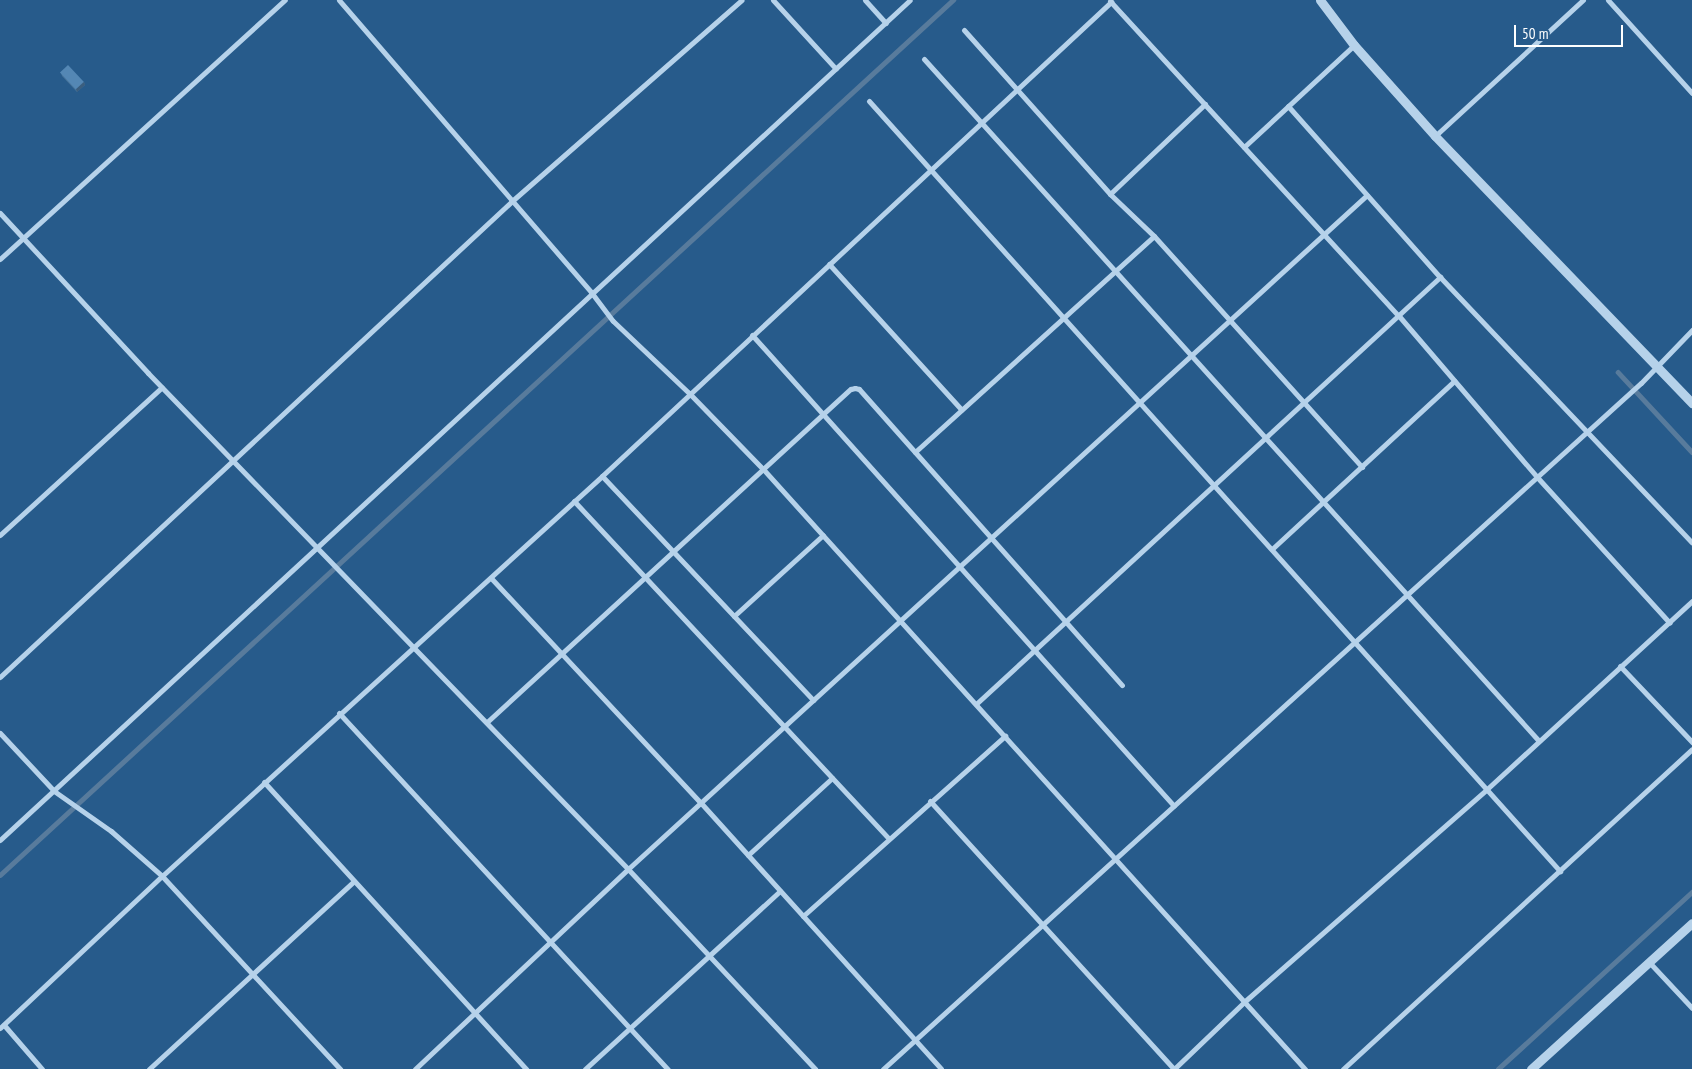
<!DOCTYPE html>
<style>
body{margin:0}
#map{position:relative;width:1692px;height:1069px;overflow:hidden;background:#275b8b;font-family:"PT Sans Narrow",sans-serif}
div>[style]{position:absolute}
[style*='--x']{left:calc(var(--x)*1px);top:calc(var(--y)*1px);width:calc(var(--w)*1px);rotate:calc(var(--a)*1deg)}
.stream>*{height:4.5px;margin:-2.25px;padding:0 2.25px;transform-origin:2.25px;border-radius:2.25px;background:#587b9c}
.minor>*{height:5px;margin:-2.5px;padding:0 2.5px;transform-origin:2.5px;border-radius:2.5px;background:#b6d2ea}
.tertiary>*{height:9px;margin:-4.5px;padding:0 4.5px;transform-origin:4.5px;border-radius:4.5px;background:#b6d2ea}
.wall>*{inset:0;background:#48749b}
.shaded-wall>*{inset:0;background:#3b5e7e}
.building>*{inset:0;background:#5487b4;transform-origin:0 0}
span{translate:-50% -50%;white-space:nowrap;text-align:center;line-height:1.15;-webkit-text-stroke:5px #275b8b;paint-order:stroke}
.scale{position:absolute;left:1514px;top:25px;width:109px;height:22px;box-sizing:border-box;border:2px solid #fff;border-top:0;padding-left:6px;font-size:15px;line-height:18px;white-space:nowrap;color:#fff;-webkit-text-stroke:4px #275b8b;paint-order:stroke}
</style>
<div id="map">
<div class="stream">
<div style="--x:1618;--y:372;--w:109;--a:47.2"></div>
<div style="--x:0;--y:875;--w:1294;--a:-42.56"></div>
<div style="--x:1498;--y:1069;--w:263;--a:-42.4"></div>
</div>
<div class="minor">
<div style="--x:339;--y:0;--w:386;--a:49.2"></div>
<div style="--x:591;--y:292;--w:36;--a:53"></div>
<div style="--x:613;--y:321;--w:105;--a:43.5"></div>
<div style="--x:689;--y:393;--w:106;--a:45.8"></div>
<div style="--x:763;--y:469;--w:809;--a:47.91"></div>
<div style="--x:773;--y:0;--w:93;--a:47.6"></div>
<div style="--x:865;--y:0;--w:31;--a:48"></div>
<div style="--x:1608;--y:0;--w:125;--a:47.9"></div>
<div style="--x:1110;--y:1;--w:427;--a:47.5"></div>
<div style="--x:1399;--y:316;--w:212;--a:49.4"></div>
<div style="--x:1537;--y:477;--w:197;--a:47.7"></div>
<div style="--x:964;--y:30;--w:220;--a:48.3"></div>
<div style="--x:1110;--y:194;--w:61;--a:43.7"></div>
<div style="--x:1154;--y:236;--w:311;--a:48"></div>
<div style="--x:924;--y:59;--w:918;--a:47.96"></div>
<div style="--x:869;--y:101;--w:1035;--a:48.1"></div>
<div style="--x:1288;--y:106;--w:229;--a:48.4"></div>
<div style="--x:1440;--y:277;--w:366;--a:46.5"></div>
<div style="--x:1435;--y:136;--w:201;--a:-42.6"></div>
<div style="--x:1244;--y:147;--w:150;--a:-42.8"></div>
<div style="--x:1110;--y:194;--w:131;--a:-43.5"></div>
<div style="--x:0;--y:213;--w:218;--a:47.2"></div>
<div style="--x:148;--y:373;--w:690;--a:45.94"></div>
<div style="--x:628;--y:869;--w:274;--a:46.9"></div>
<div style="--x:0;--y:259;--w:385;--a:-42.3"></div>
<div style="--x:829;--y:264;--w:197;--a:47.7"></div>
<div style="--x:752;--y:335;--w:632;--a:48.14"></div>
<div style="--x:915;--y:452;--w:322;--a:-42.1"></div>
<div style="--x:602;--y:476;--w:308;--a:46.7"></div>
<div style="--x:574;--y:501;--w:461;--a:47"></div>
<div style="--x:0;--y:535;--w:219;--a:-42.4"></div>
<div style="--x:1272;--y:549;--w:248;--a:-42.7"></div>
<div style="--x:491;--y:578;--w:308;--a:47"></div>
<div style="--x:701;--y:803;--w:358;--a:47.9"></div>
<div style="--x:734;--y:616;--w:120;--a:-42.3"></div>
<div style="--x:1620;--y:666;--w:105;--a:46.5"></div>
<div style="--x:0;--y:677;--w:699;--a:-42.91"></div>
<div style="--x:512;--y:201;--w:305;--a:-41.2"></div>
<div style="--x:976;--y:704;--w:631;--a:-42.62"></div>
<div style="--x:339;--y:713;--w:485;--a:47.3"></div>
<div style="--x:487;--y:722;--w:493;--a:-42.5"></div>
<div style="--x:851;--y:389;--w:4;--a:-14"></div>
<div style="--x:855;--y:388;--w:4;--a:14"></div>
<div style="--x:859;--y:389;--w:396;--a:48.4"></div>
<div style="--x:0;--y:733;--w:79;--a:47"></div>
<div style="--x:54;--y:791;--w:70;--a:35.1"></div>
<div style="--x:111;--y:831;--w:68;--a:41.4"></div>
<div style="--x:162;--y:876;--w:263;--a:47.3"></div>
<div style="--x:264;--y:782;--w:389;--a:47.6"></div>
<div style="--x:930;--y:801;--w:362;--a:47.7"></div>
<div style="--x:1174;--y:1069;--w:97;--a:-43.7"></div>
<div style="--x:1244;--y:1002;--w:323;--a:-41.2"></div>
<div style="--x:1487;--y:789;--w:278;--a:-42.5"></div>
<div style="--x:0;--y:840;--w:1238;--a:-42.71"></div>
<div style="--x:748;--y:855;--w:114;--a:-42.5"></div>
<div style="--x:803;--y:916;--w:271;--a:-41.7"></div>
<div style="--x:1649;--y:962;--w:63;--a:46.9"></div>
<div style="--x:4;--y:1025;--w:58;--a:49.2"></div>
<div style="--x:0;--y:1028;--w:222;--a:-43.2"></div>
<div style="--x:162;--y:876;--w:595;--a:-42.27"></div>
<div style="--x:602;--y:476;--w:696;--a:-42.96"></div>
<div style="--x:149;--y:1069;--w:278;--a:-42.5"></div>
<div style="--x:415;--y:1069;--w:292;--a:-43.2"></div>
<div style="--x:628;--y:869;--w:1000;--a:-42.37"></div>
<div style="--x:585;--y:1069;--w:264;--a:-42.4"></div>
<div style="--x:883;--y:1069;--w:1022;--a:-42.15"></div>
<div style="--x:1641;--y:383;--w:74;--a:-46.1"></div>
<div style="--x:1343;--y:1069;--w:473;--a:-42.5"></div>
</div>
<div class="tertiary">
<div style="--x:1320;--y:0;--w:56;--a:52.9"></div>
<div style="--x:1354;--y:45;--w:122;--a:48.3"></div>
<div style="--x:1435;--y:136;--w:371;--a:46.1"></div>
<div style="--x:1531;--y:1069;--w:217;--a:-42.2"></div>
</div>
<div class="wall">
<div style="clip-path:polygon(61px 73px,84px 82px,85px 85px,77px 92px,62px 76px)"></div>
</div>
<div class="shaded-wall">
<div style="clip-path:polygon(84px 82px,85px 85px,77px 92px,76px 89px)"></div>
</div>
<div class="building">
<div style="left:68px;top:65px;width:23px;height:11px;rotate:47deg"></div>
</div>
<div class="scale">50 m</div>
</div>
